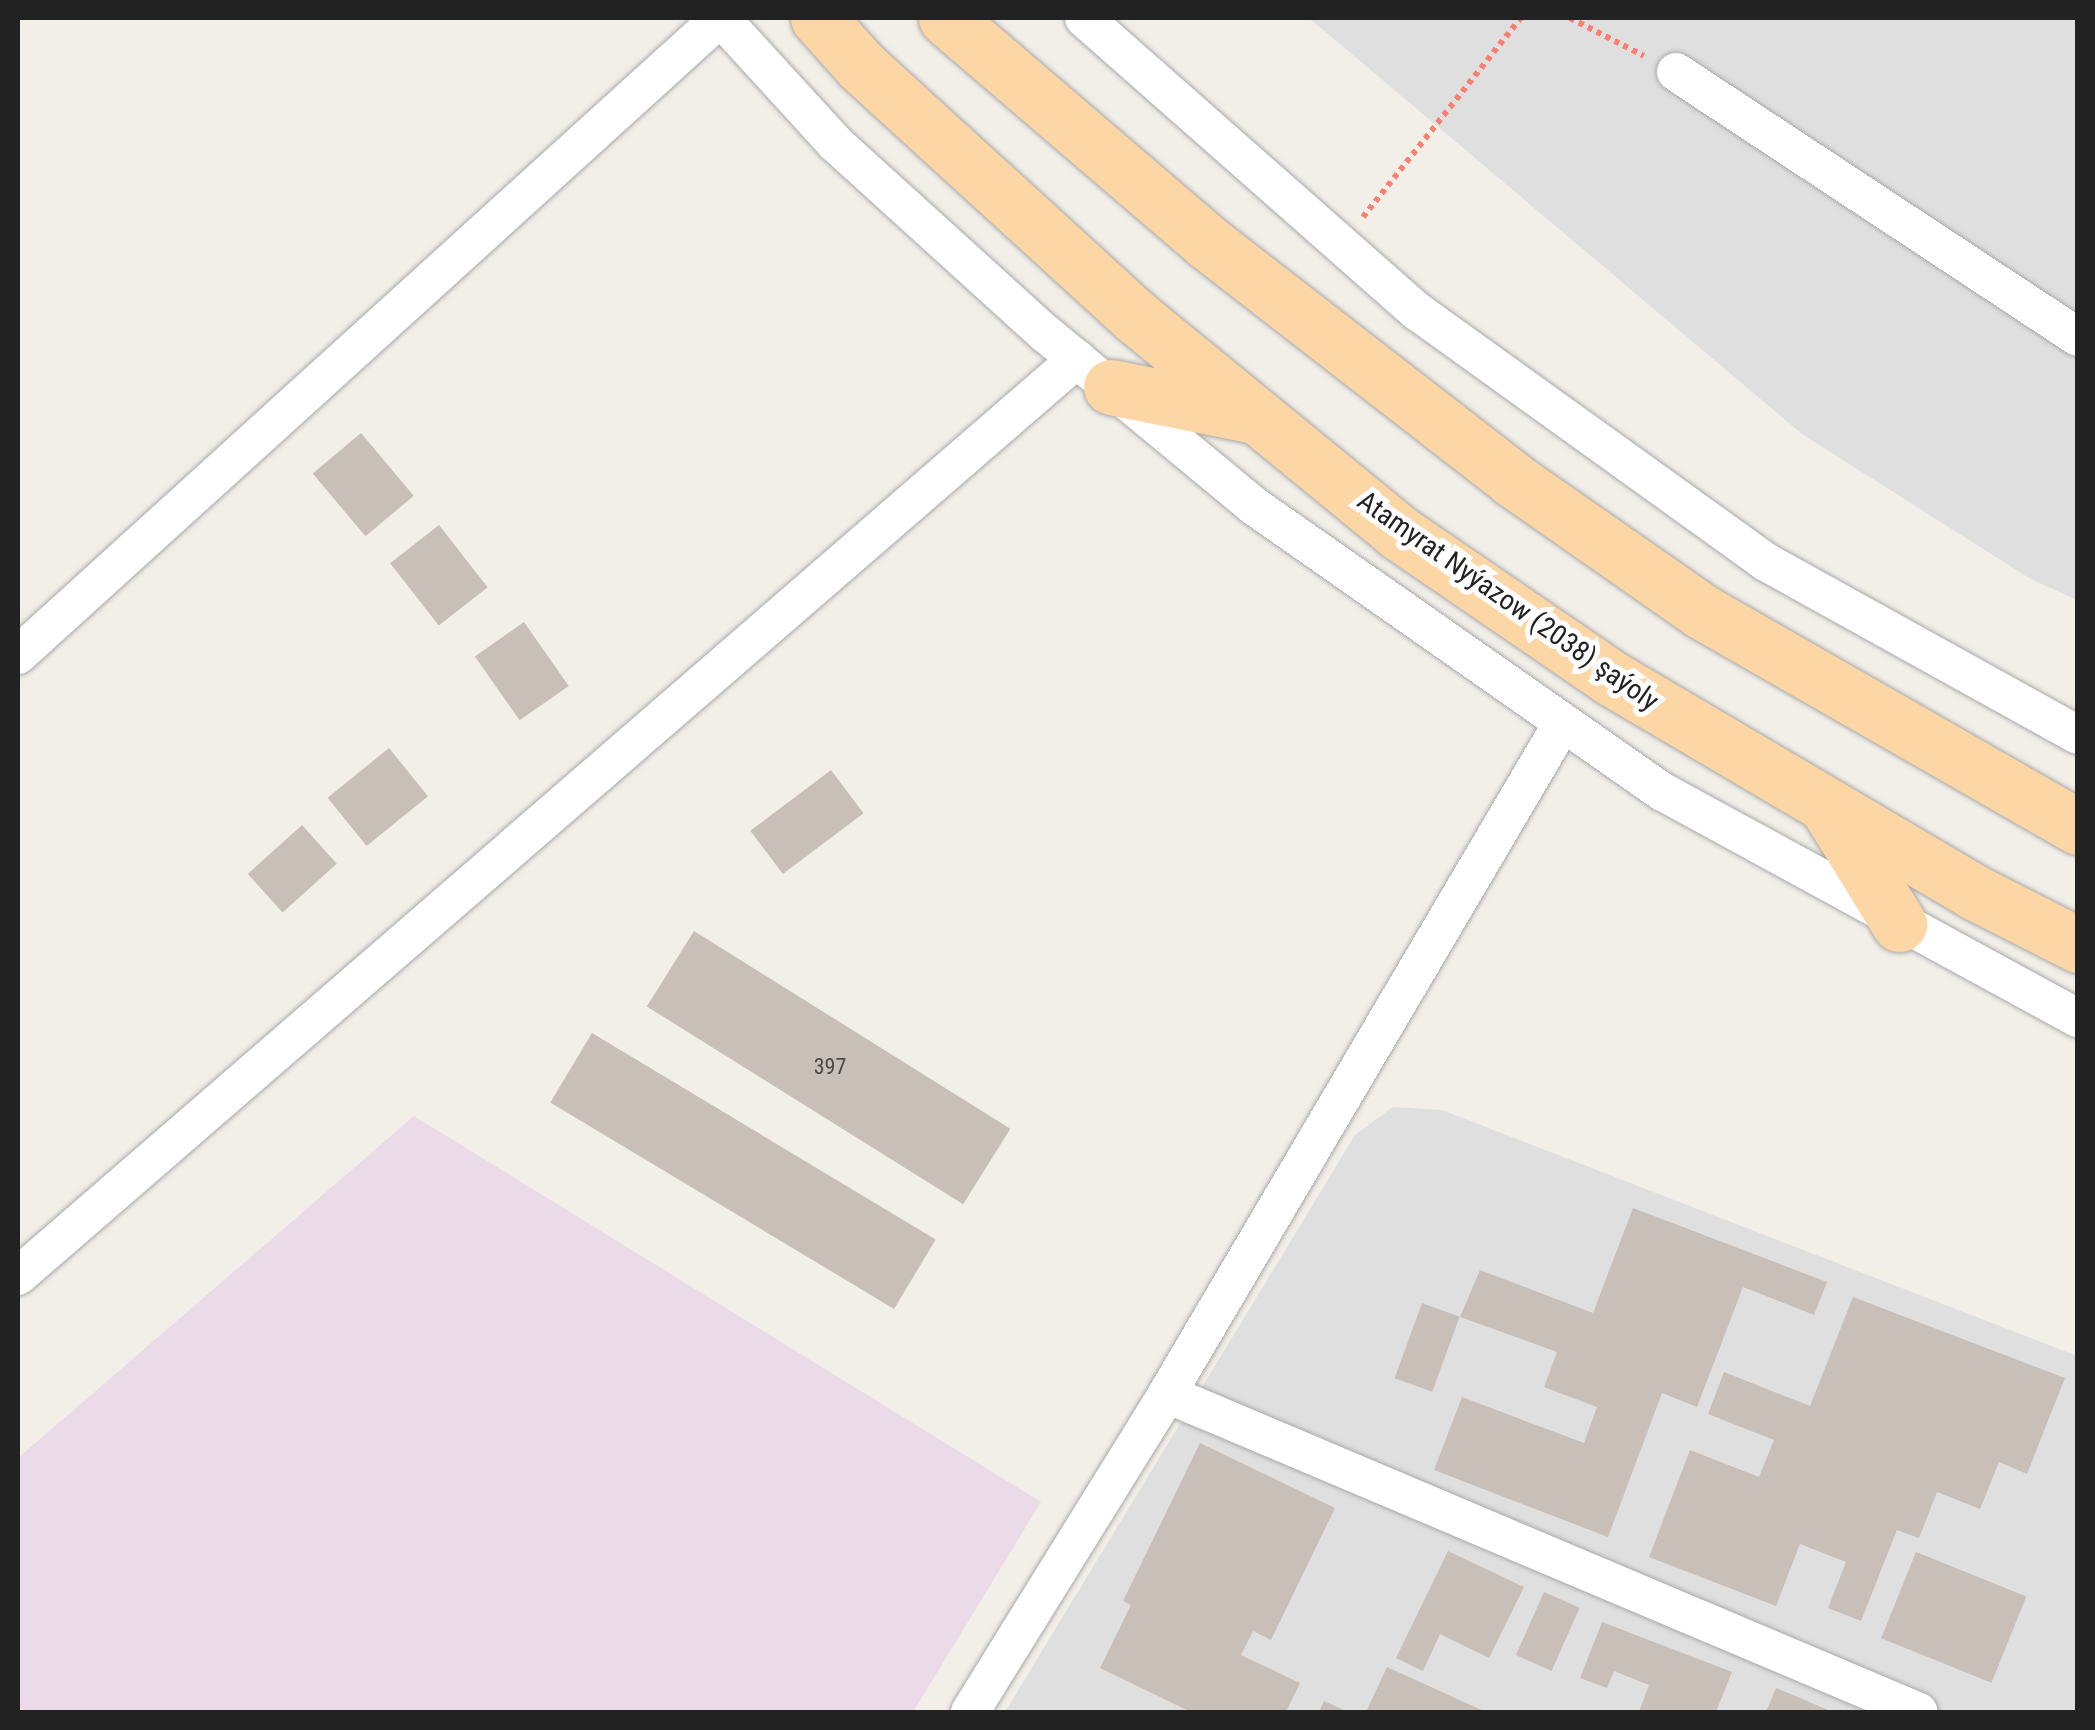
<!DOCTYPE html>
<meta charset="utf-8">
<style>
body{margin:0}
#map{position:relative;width:2095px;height:1730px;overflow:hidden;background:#f2efe9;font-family:"Roboto Condensed",sans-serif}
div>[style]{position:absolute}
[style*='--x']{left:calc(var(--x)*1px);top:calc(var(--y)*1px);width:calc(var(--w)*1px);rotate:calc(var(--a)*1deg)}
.residential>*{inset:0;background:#e0dfdf}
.industrial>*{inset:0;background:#ebdbe8}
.building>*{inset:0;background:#c7bfb8;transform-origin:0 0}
.path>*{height:6px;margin-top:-3px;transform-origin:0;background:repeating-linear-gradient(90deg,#fa8072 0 5px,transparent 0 10px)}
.roads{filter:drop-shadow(0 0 2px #a9a9a9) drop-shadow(0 0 2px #a9a9a9)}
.street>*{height:38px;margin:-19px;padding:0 19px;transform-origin:19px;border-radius:19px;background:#fff}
.primary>*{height:55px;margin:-27.5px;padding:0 27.5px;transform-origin:27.5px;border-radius:27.5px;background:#fcd6a4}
span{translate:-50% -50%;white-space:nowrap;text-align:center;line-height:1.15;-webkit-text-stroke:10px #fff;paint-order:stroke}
.number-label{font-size:22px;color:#4b4948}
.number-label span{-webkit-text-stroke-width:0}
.street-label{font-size:28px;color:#222}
.frame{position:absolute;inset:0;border:20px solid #222;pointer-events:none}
</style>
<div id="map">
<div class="residential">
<div style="clip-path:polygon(1309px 18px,2077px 18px,2077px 600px,2029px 578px,1802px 434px)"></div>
<div style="clip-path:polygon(1393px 1107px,1442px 1110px,2077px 1356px,2077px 1712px,1005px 1712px,1355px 1135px)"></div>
</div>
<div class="industrial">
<div style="clip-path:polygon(414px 1116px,1041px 1502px,913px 1712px,18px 1712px,18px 1458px)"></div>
</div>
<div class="building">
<div style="left:361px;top:433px;width:82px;height:63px;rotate:50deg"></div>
<div style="left:439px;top:525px;width:79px;height:62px;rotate:52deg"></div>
<div style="left:524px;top:622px;width:78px;height:60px;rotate:55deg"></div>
<div style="left:389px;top:748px;width:62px;height:79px;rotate:51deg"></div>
<div style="left:831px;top:770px;width:54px;height:101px;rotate:53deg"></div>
<div style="left:302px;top:825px;width:52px;height:73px;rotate:48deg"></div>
<div style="left:694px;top:931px;width:373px;height:89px;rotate:32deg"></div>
<div style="left:592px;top:1033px;width:401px;height:81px;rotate:31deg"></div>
<div style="clip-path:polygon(1633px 1208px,1827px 1282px,1814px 1315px,1743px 1287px,1697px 1407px,1662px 1393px,1608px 1537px,1434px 1470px,1462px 1397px,1584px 1443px,1597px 1407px,1544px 1387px,1557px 1352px,1460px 1317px,1480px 1270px,1593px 1313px)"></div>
<div style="clip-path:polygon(1853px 1297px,2065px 1378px,2027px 1474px,1999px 1462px,1980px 1509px,1937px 1492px,1919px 1538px,1897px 1530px,1861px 1621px,1828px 1608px,1846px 1562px,1800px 1544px,1776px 1606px,1649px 1557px,1690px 1450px,1759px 1477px,1774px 1440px,1708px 1414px,1724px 1372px,1810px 1406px)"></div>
<div style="left:1422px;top:1303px;width:40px;height:80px;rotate:20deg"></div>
<div style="clip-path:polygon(1200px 1443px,1335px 1508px,1271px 1640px,1253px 1631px,1241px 1655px,1300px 1683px,1286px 1712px,1191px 1712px,1100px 1668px,1131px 1605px,1123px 1601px)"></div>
<div style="clip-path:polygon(1448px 1551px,1524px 1587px,1489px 1658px,1440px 1634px,1423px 1671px,1396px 1658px)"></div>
<div style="left:1916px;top:1552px;width:119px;height:93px;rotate:22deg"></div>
<div style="left:1544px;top:1592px;width:39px;height:69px;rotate:24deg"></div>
<div style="clip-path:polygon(1602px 1622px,1732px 1672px,1716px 1712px,1639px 1712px,1649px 1685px,1614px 1671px,1607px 1688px,1580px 1678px)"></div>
<div style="clip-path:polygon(1387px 1667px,1486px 1712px,1366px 1712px)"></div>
<div style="clip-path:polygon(1776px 1688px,1833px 1712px,1766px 1712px)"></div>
<div style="clip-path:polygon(1324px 1701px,1348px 1712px,1319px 1712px)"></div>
</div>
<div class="path">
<div style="--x:1570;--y:18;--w:83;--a:27.2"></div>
<div style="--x:1363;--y:217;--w:254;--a:-51.6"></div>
</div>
<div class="roads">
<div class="street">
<div style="--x:721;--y:18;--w:169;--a:47.6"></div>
<div style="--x:835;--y:143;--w:285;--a:42.2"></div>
<div style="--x:1046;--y:334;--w:270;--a:39.6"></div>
<div style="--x:1254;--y:506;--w:499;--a:35"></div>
<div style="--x:1663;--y:792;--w:473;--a:28.6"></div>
<div style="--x:1084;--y:18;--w:445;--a:41.4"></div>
<div style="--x:1418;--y:312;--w:428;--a:35.7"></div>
<div style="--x:1766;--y:562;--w:357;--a:29"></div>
<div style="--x:1676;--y:72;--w:481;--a:33.4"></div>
<div style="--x:18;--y:655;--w:948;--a:-42.22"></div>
<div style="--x:18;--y:1276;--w:1401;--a:-40.89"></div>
<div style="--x:1167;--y:1394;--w:816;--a:22.92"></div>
<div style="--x:970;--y:1712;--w:374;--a:-58.2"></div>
<div style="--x:1167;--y:1394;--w:778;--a:-59.48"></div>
</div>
<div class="primary">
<div style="--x:818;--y:18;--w:64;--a:48.1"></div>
<div style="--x:861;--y:66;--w:374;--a:42.4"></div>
<div style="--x:1137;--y:318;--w:338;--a:39.3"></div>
<div style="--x:1398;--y:532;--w:258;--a:34.4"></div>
<div style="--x:1611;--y:678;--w:421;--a:30.5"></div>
<div style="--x:1974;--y:892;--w:117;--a:27"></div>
<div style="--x:946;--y:18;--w:344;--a:40.6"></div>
<div style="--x:1207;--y:242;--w:386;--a:37.8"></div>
<div style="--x:1512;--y:479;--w:231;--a:34.9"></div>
<div style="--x:1701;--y:611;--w:434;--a:29.8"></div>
<div style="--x:1111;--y:387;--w:142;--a:11.4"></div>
<div style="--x:1829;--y:810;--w:134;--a:58.4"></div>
</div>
</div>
<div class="number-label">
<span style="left:830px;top:1067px">397</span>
</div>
<div class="street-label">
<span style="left:1508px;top:601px;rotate:35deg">Atamyrat Nyýazow (2038) şaýoly</span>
</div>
<div class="frame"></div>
</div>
